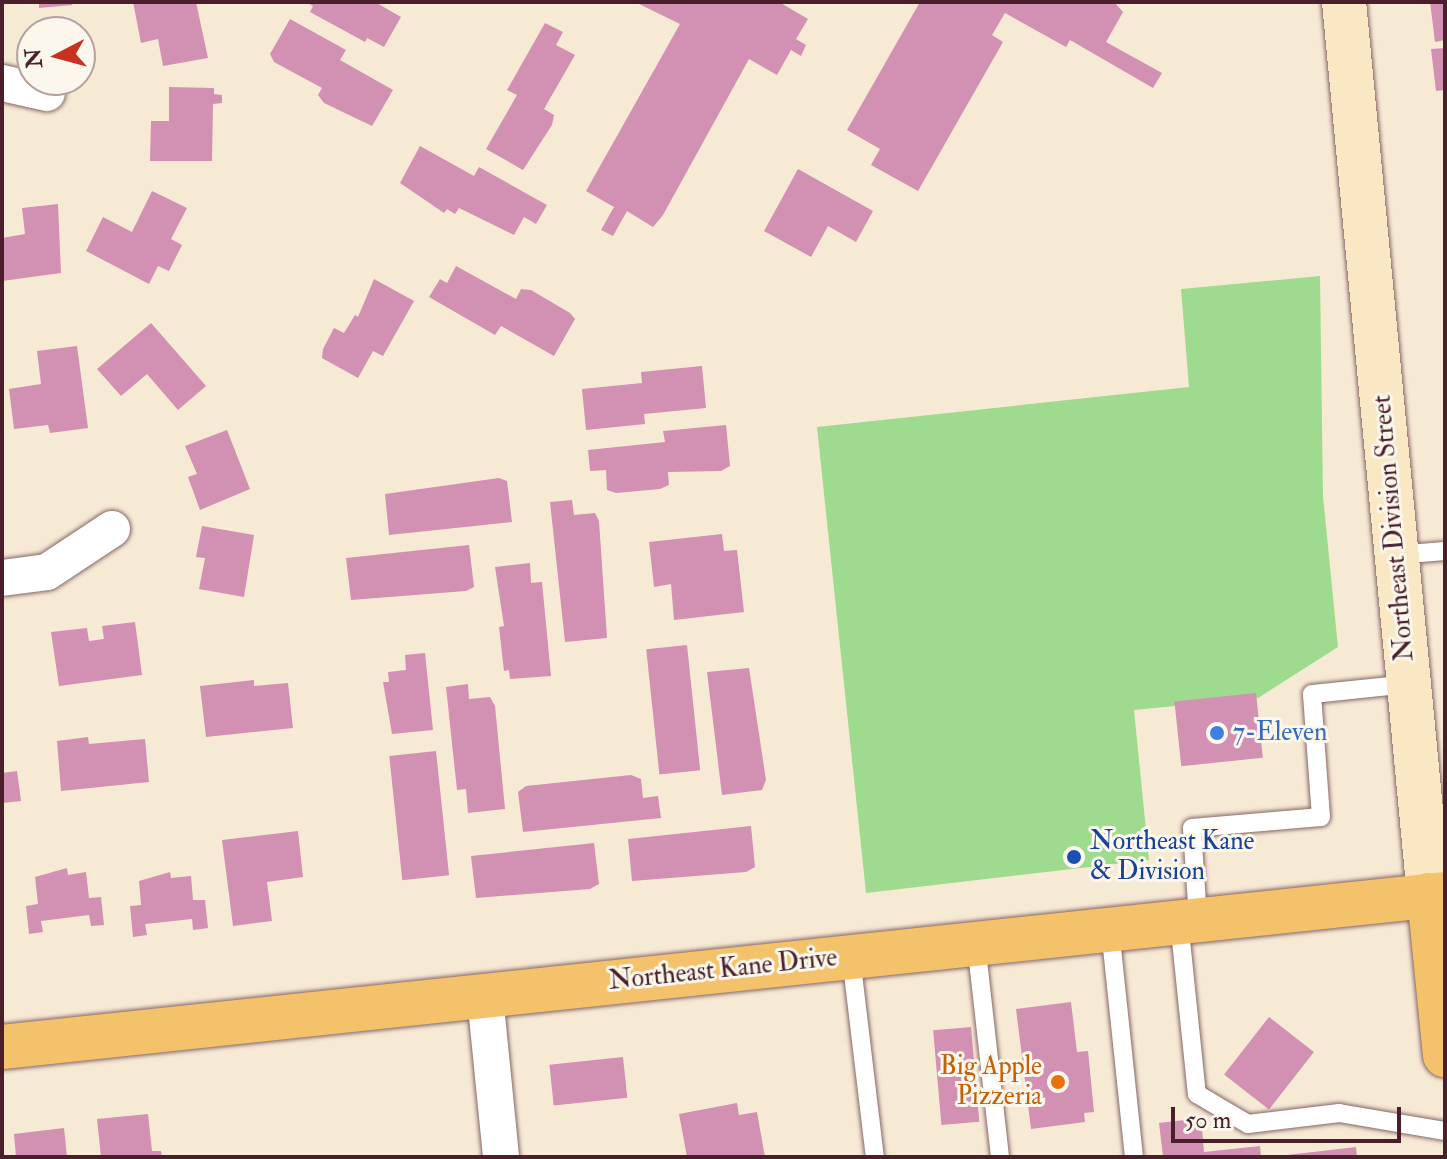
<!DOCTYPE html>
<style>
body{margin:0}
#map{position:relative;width:1447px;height:1159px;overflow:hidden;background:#f7ead5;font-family:"IM FELL Double Pica",serif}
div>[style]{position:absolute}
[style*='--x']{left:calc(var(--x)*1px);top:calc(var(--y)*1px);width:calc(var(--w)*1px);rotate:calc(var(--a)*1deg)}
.green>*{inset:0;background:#9fdb8f}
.building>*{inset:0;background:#d290b3;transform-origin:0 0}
.roads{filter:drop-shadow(0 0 2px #876666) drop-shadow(0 0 2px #876666)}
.lane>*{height:18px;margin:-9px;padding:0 9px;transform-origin:9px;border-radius:9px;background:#fff}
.street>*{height:36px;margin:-18px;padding:0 18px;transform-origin:18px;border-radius:18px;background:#fff}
.secondary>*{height:44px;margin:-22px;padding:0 22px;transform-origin:22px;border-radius:22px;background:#fae7c3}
.primary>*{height:44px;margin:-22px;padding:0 22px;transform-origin:22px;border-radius:22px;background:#f3c26a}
.dots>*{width:22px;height:22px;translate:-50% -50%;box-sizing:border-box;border:4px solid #fbf7ec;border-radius:50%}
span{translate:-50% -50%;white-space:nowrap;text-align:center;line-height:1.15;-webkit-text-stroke:6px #fbf7ec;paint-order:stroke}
.street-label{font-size:26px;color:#4a1f2b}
.shop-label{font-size:26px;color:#366cbe}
.left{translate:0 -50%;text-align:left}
.transit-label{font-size:26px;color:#164399}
.food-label{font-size:26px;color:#c56008}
.right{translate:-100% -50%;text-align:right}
.frame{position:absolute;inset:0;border:4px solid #4a1f2b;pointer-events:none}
.north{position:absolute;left:16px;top:16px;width:80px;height:80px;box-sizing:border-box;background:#fbf7ec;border:2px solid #b4a19f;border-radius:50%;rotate:264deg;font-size:22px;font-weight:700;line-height:32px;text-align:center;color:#4a1f2b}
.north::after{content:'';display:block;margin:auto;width:28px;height:36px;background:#c8321e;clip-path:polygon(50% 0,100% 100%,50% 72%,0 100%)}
.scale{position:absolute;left:1171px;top:1107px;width:230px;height:36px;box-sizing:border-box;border:4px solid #4a1f2b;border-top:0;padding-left:10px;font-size:24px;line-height:28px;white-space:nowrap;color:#4a1f2b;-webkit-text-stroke:6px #fbf7ec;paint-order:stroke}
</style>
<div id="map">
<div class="green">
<div style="clip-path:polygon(1320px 276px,1323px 496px,1338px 647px,1258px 698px,1134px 710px,1149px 860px,866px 893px,817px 427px,1189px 387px,1181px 289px)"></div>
</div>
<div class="building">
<div style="clip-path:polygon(39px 2px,71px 2px,72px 5px,39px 8px)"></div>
<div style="clip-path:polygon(133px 2px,196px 2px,208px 58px,163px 66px,158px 39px,141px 43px)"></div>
<div style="clip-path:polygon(306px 2px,375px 2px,401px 17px,384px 47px,367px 38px,365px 42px,310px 12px,313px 6px)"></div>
<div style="clip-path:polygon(635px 2px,779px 2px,808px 19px,796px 39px,806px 45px,801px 56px,791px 50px,777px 75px,749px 59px,663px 215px,653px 227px,627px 211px,613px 236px,601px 230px,614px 207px,586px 191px,680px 24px)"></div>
<div style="clip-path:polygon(920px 2px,1114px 2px,1123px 12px,1106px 42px,1162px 73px,1153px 88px,1070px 40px,1066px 47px,1005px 13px,992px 35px,1003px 42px,918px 191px,871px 165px,880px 149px,847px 130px)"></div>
<div style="clip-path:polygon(1430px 2px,1445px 2px,1445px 40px,1435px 42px)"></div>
<div style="clip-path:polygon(290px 19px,346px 50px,340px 60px,393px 90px,372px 126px,324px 103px,318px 95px,322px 88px,274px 62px,270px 54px)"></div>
<div style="clip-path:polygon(545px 23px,563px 32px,556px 45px,575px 55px,544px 109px,554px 115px,552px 125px,523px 170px,486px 149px,517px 95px,507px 90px)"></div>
<div style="clip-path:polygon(1445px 48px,1445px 90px,1436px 91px,1431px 49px)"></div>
<div style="clip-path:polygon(169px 87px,214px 88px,214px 94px,222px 95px,222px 103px,213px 104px,212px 161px,150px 161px,151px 121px,169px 121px)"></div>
<div style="clip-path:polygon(420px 146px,474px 176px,479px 167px,547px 205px,536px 224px,524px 217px,514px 235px,459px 208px,455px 214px,447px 209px,444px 213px,400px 183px)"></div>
<div style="clip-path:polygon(798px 169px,873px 211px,856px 242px,828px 226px,811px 257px,764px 231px)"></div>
<div style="clip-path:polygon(152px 191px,187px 208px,171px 239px,182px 245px,169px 271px,158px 266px,149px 284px,86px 251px,103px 217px,132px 232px)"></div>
<div style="clip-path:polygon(58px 204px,61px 273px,2px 281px,2px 238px,25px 234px,22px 208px)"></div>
<div style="clip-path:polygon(456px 266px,516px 299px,521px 289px,531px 290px,570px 313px,575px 319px,554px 356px,501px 326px,495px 335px,429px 297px,440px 279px,447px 283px)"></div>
<div style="clip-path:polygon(374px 279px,414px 301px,383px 356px,373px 351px,358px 378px,322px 358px,323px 349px,334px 328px,344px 333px,355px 315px,358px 317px)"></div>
<div style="clip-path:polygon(151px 323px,206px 386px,178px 410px,147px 374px,121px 396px,97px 369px)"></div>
<div style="clip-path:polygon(77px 346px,88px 428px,50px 433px,48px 425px,14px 429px,9px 389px,41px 384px,37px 351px)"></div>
<div style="clip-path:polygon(702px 366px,706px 408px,644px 414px,645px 424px,586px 430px,582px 389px,642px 383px,641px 372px)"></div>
<div style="clip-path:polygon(726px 425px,730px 466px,721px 471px,668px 472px,669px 485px,660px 489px,616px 493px,607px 490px,606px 470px,590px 471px,588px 450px,665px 442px,663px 431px)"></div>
<div style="clip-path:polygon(227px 430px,250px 489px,200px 510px,188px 477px,197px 474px,185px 446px)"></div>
<div style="clip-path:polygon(499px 478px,507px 481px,512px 522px,389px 535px,385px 494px)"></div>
<div style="clip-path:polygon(572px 500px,574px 515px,595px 513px,599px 521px,607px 638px,565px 642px,550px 502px)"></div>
<div style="clip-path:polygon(202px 526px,254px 535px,244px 597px,199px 589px,205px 558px,196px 557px)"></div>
<div style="clip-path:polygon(722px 534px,724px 551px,737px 550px,744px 612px,674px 620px,671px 584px,654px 587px,649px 542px)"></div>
<div style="clip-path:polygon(469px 545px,474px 587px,466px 591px,351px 600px,346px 558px)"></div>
<div style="clip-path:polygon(530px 563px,531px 583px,542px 582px,551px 676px,510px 679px,509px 670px,504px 671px,499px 627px,504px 626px,495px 567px)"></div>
<div style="clip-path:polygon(135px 622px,142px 675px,59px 686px,51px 632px,87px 628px,89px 641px,104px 639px,102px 626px)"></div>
<div style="left:687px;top:645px;width:126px;height:41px;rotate:84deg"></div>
<div style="clip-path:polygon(425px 653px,433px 730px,392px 734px,383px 682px,389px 682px,388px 672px,406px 670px,405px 655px)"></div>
<div style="clip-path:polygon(749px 668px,766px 780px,762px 790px,722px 795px,707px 672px)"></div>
<div style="clip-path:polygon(254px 680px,254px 686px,288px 683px,293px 728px,206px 737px,200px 686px)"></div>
<div style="clip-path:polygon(468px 684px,469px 699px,490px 697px,495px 706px,505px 809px,468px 813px,466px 789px,457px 790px,446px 687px)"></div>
<div style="left:1256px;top:693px;width:65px;height:82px;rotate:84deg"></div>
<div style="clip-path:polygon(88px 737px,89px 744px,145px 739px,149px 782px,61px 791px,57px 741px)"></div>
<div style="left:436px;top:751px;width:125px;height:47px;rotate:84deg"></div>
<div style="clip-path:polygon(17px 771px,21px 801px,2px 803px,2px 773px)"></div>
<div style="clip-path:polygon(631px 775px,641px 779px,643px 798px,658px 796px,661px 818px,523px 832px,518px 792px,526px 786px)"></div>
<div style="clip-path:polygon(751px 826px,755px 867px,746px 872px,632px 881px,628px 839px)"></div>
<div style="clip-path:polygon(298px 831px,303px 877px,267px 882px,272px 921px,233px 926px,222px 840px)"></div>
<div style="clip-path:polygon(594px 843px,599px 884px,590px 889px,476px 898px,471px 856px)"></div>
<div style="clip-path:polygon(67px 868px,68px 875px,86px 872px,89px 898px,101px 897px,104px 925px,91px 926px,89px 915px,41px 921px,43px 932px,29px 934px,26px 906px,38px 904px,35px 877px)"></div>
<div style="clip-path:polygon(170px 872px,171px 878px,191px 876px,193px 900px,205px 900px,208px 928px,193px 930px,192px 919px,145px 924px,147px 935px,133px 937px,130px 906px,141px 905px,139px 881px)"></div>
<div style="clip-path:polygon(1071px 1002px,1077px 1052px,1088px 1051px,1094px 1112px,1084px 1113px,1085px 1122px,1031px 1129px,1016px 1009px)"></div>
<div style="left:1269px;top:1017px;width:57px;height:73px;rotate:38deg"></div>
<div style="left:971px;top:1027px;width:95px;height:38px;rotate:85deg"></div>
<div style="left:623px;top:1057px;width:41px;height:74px;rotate:84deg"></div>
<div style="clip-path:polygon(737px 1103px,739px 1115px,757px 1112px,765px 1157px,687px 1157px,679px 1114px)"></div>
<div style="clip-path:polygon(148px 1114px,152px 1151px,161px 1151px,162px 1157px,101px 1157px,97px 1119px)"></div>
<div style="clip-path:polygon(1201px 1118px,1204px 1152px,1260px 1146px,1261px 1157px,1163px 1157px,1159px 1123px)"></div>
<div style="clip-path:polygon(64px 1128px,67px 1157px,16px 1157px,14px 1134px)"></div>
<div style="clip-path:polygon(1356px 1147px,1357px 1157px,1288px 1157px,1287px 1155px)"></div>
</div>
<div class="roads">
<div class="lane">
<div style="--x:1396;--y:555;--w:49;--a:-4.7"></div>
<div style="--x:1198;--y:919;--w:91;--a:-93.8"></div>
<div style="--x:1192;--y:828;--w:129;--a:-4.9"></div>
<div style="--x:1321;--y:817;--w:123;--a:-94.2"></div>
<div style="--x:1312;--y:694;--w:97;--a:-5.9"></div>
<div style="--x:1179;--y:921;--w:174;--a:84.1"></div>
<div style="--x:1197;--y:1094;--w:59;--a:30.5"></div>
<div style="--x:1248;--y:1124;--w:92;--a:-6.9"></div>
<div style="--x:1339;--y:1113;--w:108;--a:9.6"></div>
<div style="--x:1110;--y:929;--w:229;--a:84"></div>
<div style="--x:976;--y:943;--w:215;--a:83.6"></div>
<div style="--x:851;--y:957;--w:201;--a:83.2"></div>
</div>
<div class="street">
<div style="--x:2;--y:83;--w:46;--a:12.5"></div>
<div style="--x:2;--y:578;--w:45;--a:-7.6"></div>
<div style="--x:47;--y:572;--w:78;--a:-33.5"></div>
<div style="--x:485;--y:996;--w:162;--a:84.3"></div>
</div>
<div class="secondary">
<div style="--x:1344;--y:2;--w:897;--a:84.56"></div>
</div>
<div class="primary">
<div style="--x:1429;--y:895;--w:161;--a:84.3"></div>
<div style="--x:2;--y:1047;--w:1451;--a:-6.05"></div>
</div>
</div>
<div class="dots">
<div style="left:1217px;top:733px;background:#3f7fe0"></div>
<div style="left:1074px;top:857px;background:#1a4fb4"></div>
<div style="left:1058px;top:1082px;background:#e8710a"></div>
</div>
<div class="street-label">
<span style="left:1394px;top:528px;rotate:-95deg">Northeast Division Street</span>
<span style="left:723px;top:970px;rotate:-6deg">Northeast Kane Drive</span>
</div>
<div class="shop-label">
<span class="left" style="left:1233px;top:733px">7-Eleven</span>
</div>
<div class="transit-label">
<span class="left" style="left:1090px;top:857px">Northeast Kane<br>&amp; Division</span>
</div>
<div class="food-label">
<span class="right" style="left:1042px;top:1082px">Big Apple<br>Pizzeria</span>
</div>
<div class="frame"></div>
<div class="north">N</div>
<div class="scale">50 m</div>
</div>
